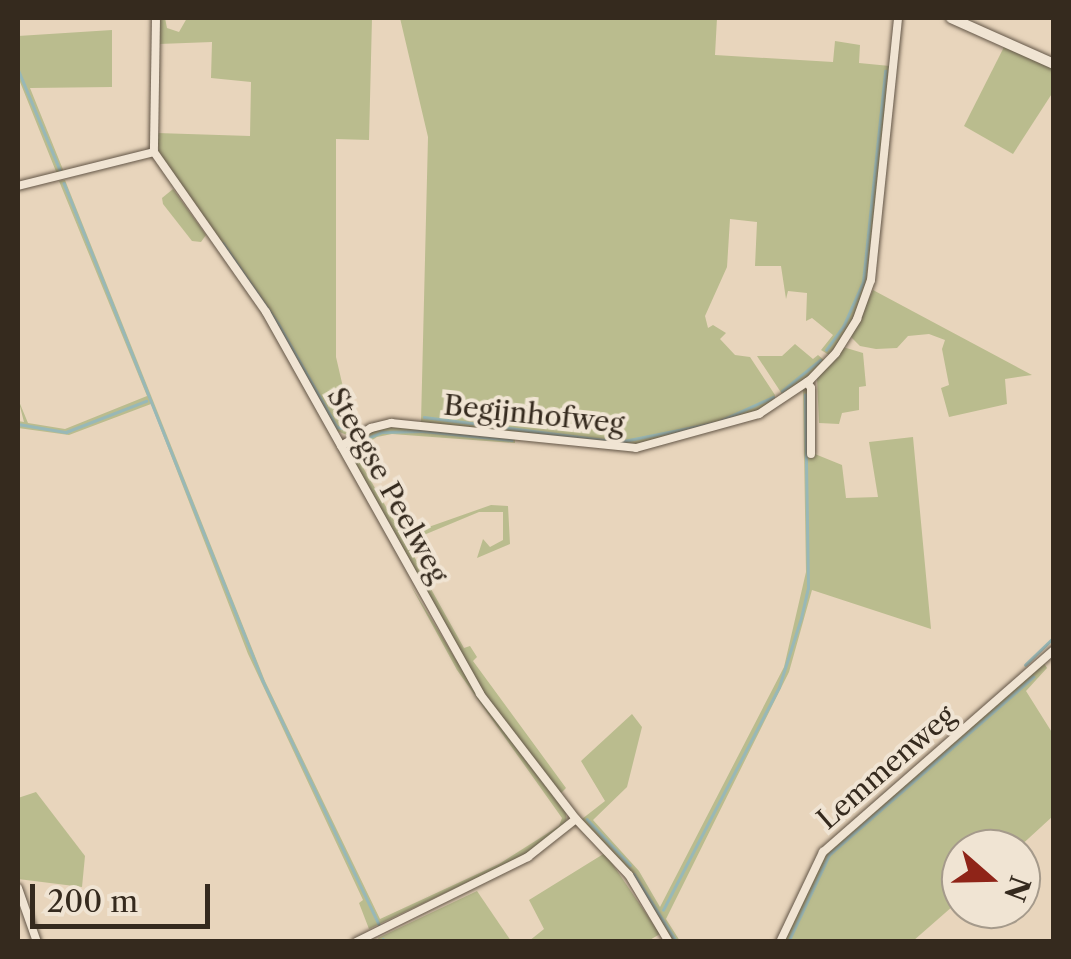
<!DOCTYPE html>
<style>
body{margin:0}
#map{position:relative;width:1071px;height:959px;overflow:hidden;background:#e8d5bc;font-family:"Libre Caslon Text",serif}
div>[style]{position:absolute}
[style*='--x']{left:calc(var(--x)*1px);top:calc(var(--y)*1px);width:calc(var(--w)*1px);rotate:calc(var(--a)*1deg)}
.green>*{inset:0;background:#babc8e}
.stream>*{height:2.5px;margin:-1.25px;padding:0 1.25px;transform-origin:1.25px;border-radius:1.25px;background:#98b8b7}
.roads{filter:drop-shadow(0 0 2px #625546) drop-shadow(0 0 2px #625546)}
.street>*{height:8px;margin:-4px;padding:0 4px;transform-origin:4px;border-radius:4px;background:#f0e4d3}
.secondary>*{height:10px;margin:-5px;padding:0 5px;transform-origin:5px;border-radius:5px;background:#f0e4d3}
span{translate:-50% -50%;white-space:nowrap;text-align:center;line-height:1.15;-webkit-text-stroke:8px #f0e4d3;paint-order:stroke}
.street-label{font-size:28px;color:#352a1e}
.frame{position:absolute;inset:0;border:20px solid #352a1e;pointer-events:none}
.north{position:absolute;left:941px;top:829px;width:100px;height:100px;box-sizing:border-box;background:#f0e4d3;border:2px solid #a59a8b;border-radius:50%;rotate:110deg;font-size:28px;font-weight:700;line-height:40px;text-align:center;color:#352a1e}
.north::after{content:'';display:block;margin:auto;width:35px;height:45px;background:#8f2418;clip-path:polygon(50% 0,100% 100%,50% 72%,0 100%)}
.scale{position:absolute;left:30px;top:884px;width:180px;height:45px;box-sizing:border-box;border:5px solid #352a1e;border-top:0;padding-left:12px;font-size:30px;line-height:35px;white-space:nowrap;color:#352a1e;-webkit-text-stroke:8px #f0e4d3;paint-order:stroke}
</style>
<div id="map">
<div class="green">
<div style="clip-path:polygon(160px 18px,165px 18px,167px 28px,179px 32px,187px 18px,372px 18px,369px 140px,336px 139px,336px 357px,352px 426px,359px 431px,349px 436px,335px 430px,279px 329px,159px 154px,157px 133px,250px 136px,251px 82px,211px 78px,212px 42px,159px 44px)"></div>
<div style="clip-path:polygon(400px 18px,717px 18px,715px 55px,833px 62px,835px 41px,860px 45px,859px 63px,890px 66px,866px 285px,849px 328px,829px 355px,821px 350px,833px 335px,812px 318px,806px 321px,807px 293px,788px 291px,786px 299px,781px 266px,755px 266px,757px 222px,730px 219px,727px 267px,705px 316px,708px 328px,713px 325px,726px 333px,720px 339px,735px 355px,750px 357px,775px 395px,773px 402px,751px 415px,628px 446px,421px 422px,428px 137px)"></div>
<div style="clip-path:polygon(112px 30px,112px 87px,30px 88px,64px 172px,57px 174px,18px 77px,18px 36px)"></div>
<div style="clip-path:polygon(1005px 45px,1053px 68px,1053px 92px,1013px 154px,964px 126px)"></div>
<div style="clip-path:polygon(65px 180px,265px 681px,380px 919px,499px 864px,559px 826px,562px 818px,457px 670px,410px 584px,455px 658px,565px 806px,567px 824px,535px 850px,369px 929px,359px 903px,363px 900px,248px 654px,151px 404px,69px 435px,18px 428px,18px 421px,24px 422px,18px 399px,28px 423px,65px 429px,147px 396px,59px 181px)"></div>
<div style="clip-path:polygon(173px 189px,206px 235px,201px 242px,192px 241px,163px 204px,162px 198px)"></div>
<div style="clip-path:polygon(873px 290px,1032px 375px,1005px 379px,1007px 404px,949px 417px,941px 388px,949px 385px,942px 349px,945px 340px,929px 334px,908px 336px,897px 348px,876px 349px,860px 346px,851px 337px)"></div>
<div style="clip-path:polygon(795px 344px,813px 359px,818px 355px,824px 360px,806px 380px,782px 394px,757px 356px,782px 356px)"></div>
<div style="clip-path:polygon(843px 347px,863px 353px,866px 386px,859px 387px,859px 410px,842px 413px,839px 424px,819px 423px,817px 378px)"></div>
<div style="clip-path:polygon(803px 387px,810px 390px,810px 452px,842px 465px,846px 498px,878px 497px,869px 442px,913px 437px,931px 629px,812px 590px,789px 672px,666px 919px,680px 941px,672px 941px,625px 865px,582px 819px,605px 801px,581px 761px,632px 714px,642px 727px,627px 787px,593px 820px,639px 871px,660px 907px,784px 667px,806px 572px)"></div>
<div style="clip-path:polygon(392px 427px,515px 437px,515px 443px,392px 434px,377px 437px,354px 452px,403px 536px,491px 505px,508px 506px,510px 544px,477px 558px,483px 539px,490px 547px,503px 540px,503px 512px,479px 512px,407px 542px,423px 574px,418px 577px,346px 447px,375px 430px)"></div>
<div style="clip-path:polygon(426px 580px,464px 648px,470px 646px,477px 657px,473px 661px,566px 788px,560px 794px,471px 677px,420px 583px)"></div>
<div style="clip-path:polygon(1044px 663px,1047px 668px,1026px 691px,1053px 734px,1053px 816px,1017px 849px,961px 849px,961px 899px,913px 941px,784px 942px,810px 873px,829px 849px)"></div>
<div style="clip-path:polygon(36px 792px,85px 856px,82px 887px,18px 879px,18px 798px)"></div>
<div style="clip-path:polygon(605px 853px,660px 934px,648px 941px,529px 941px,544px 929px,529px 900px)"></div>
<div style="clip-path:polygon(477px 891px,511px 941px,380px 942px,378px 938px)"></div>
</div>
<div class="stream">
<div style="--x:18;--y:69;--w:109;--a:67.4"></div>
<div style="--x:64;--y:183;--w:536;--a:68.22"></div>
<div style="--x:263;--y:681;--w:269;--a:64.5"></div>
<div style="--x:223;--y:243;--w:97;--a:55.5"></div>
<div style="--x:278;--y:323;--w:120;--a:60.4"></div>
<div style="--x:337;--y:427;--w:15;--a:11"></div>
<div style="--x:826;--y:350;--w:29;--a:-54"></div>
<div style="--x:843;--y:327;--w:49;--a:-66"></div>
<div style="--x:863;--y:282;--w:212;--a:-84"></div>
<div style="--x:782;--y:391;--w:49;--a:-39.2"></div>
<div style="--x:424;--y:417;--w:197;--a:7.3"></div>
<div style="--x:619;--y:442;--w:96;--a:-11.4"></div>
<div style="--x:720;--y:421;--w:58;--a:-24.4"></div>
<div style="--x:18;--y:424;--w:49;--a:9.5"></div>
<div style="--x:66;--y:432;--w:86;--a:-21.2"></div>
<div style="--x:352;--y:452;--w:10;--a:-66"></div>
<div style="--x:356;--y:443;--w:28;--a:-23"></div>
<div style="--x:382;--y:432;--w:41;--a:-1.4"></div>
<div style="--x:423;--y:431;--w:89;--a:5.8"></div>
<div style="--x:1025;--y:665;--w:40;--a:-44"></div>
<div style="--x:587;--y:819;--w:63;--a:46.9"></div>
<div style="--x:634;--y:874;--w:80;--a:57.7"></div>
<div style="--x:663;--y:910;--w:251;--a:-62.5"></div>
<div style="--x:779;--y:687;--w:72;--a:-72.3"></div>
<div style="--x:801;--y:618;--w:31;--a:-77"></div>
<div style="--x:808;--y:588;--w:193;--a:-90.9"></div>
<div style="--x:383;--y:939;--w:6;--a:31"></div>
<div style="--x:788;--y:942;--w:96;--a:-64.8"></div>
<div style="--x:829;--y:855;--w:271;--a:-41.1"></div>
</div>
<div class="roads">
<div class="street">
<div style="--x:156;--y:18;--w:134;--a:90.9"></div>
<div style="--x:154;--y:152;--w:195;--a:55"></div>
<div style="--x:266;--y:312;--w:438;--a:60.7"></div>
<div style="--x:480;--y:694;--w:158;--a:52.5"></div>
<div style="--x:576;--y:819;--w:77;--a:46.6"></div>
<div style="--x:629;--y:875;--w:78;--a:59.2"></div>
<div style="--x:18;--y:186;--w:140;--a:-14"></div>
<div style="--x:807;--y:382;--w:7;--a:56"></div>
<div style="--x:811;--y:388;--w:66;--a:90"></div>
<div style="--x:341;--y:446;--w:35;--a:-31"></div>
<div style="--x:371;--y:428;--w:21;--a:-14"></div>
<div style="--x:391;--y:423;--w:246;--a:5.8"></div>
<div style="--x:636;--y:448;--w:128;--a:-15.5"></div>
<div style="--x:759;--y:414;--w:61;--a:-33.7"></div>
<div style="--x:810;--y:380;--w:37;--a:-46"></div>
<div style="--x:836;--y:353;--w:40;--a:-58"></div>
<div style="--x:857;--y:319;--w:41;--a:-70.3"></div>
<div style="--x:871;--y:280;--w:263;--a:-84.1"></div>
<div style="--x:18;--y:888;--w:57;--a:70.6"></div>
<div style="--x:356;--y:942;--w:192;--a:-26.3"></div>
<div style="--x:528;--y:857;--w:61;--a:-38.4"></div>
<div style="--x:780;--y:942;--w:100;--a:-64.5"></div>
<div style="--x:823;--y:852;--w:307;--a:-41.2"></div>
</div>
<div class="secondary">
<div style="--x:951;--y:18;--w:113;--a:24.1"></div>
</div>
</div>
<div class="street-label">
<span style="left:534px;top:414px;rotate:6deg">Begijnhofweg</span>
<span style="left:388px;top:485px;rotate:61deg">Steegse Peelweg</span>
<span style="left:886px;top:767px;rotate:-41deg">Lemmenweg</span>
</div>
<div class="frame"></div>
<div class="north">N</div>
<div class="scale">200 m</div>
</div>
